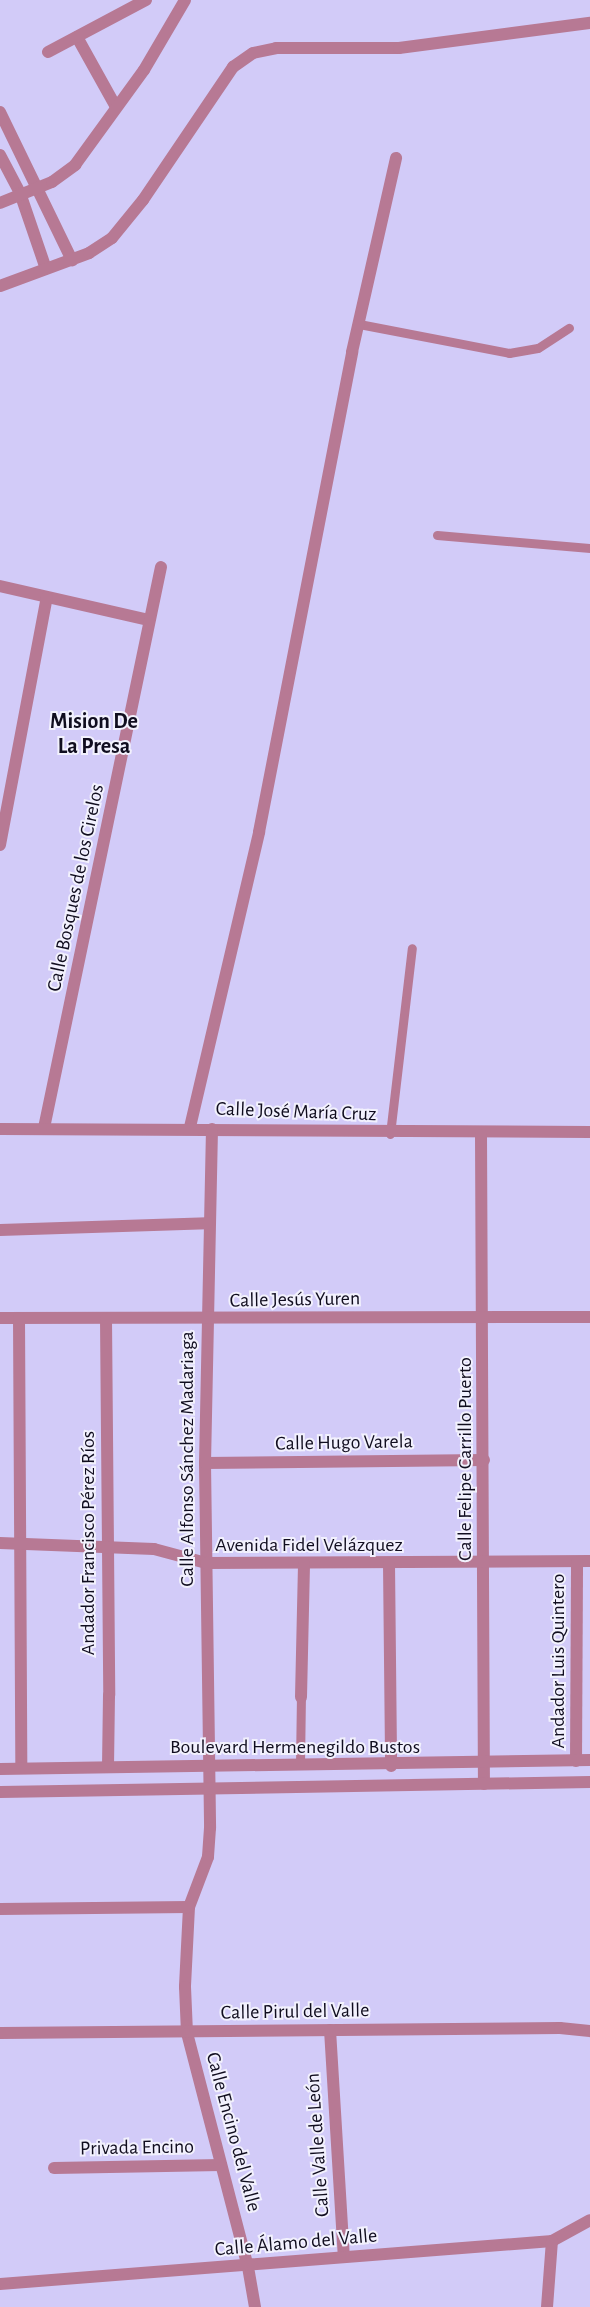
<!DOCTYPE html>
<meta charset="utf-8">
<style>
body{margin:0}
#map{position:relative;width:590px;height:2307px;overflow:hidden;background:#d2cbf8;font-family:"Alegreya Sans",sans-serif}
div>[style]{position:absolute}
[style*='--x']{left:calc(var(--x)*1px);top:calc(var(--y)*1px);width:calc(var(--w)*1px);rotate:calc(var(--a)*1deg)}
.service>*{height:9px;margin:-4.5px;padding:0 4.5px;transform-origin:4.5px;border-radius:4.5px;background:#b77994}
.pedestrian>*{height:12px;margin:-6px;padding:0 6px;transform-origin:6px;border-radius:6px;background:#b77994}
.minor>*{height:12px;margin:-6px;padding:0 6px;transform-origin:6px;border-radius:6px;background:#b77994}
.tertiary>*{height:12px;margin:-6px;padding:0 6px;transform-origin:6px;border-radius:6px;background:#b77994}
span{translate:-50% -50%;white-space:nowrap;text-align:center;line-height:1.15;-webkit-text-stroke:4px #f2f1fd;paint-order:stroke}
.street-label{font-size:20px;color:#100d1f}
.quarter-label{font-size:22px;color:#100d1f;font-weight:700}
</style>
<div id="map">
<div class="service">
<div style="--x:359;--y:324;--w:153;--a:10.9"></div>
<div style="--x:509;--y:353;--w:29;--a:-10"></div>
<div style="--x:538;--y:348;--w:37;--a:-33"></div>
<div style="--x:437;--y:535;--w:154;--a:4.9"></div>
<div style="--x:390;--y:1134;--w:187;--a:-83.3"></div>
<div style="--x:300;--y:1765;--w:68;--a:-89.2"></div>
</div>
<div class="pedestrian">
<div style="--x:108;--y:1767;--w:72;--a:-89.2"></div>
</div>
<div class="minor">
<div style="--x:77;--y:37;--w:80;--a:60.9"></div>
<div style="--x:48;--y:52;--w:111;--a:-28"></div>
<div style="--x:0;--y:112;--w:165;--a:64.1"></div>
<div style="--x:0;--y:155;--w:43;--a:62.2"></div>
<div style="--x:20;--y:193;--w:80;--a:71.1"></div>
<div style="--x:0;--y:203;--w:56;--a:-22"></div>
<div style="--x:52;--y:182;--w:29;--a:-36"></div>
<div style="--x:75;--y:165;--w:117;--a:-54"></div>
<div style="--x:144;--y:70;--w:81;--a:-59.6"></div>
<div style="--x:0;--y:286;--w:95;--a:-20.3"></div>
<div style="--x:89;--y:253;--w:27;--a:-33"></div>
<div style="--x:112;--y:238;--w:49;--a:-50.8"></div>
<div style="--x:143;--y:200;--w:161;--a:-55.9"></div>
<div style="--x:233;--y:67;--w:24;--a:-35"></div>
<div style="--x:253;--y:53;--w:24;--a:-12"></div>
<div style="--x:276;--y:48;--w:123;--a:0"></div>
<div style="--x:399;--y:48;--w:193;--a:-7.5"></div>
<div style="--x:0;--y:586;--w:153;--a:12.9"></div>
<div style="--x:0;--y:845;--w:252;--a:-79.3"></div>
<div style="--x:190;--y:1127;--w:303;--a:-76.8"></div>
<div style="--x:259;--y:832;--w:489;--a:-79"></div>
<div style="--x:352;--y:352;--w:199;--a:-77.2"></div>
<div style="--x:44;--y:1128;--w:573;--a:-78.22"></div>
<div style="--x:0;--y:1129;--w:590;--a:0.29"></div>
<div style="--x:212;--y:1129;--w:334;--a:91.2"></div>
<div style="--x:205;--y:1463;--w:365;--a:89.2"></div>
<div style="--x:210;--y:1828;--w:29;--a:94"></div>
<div style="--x:208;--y:1857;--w:53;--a:110.8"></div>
<div style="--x:189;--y:1907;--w:80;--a:92.9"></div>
<div style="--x:185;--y:1987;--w:46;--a:87.5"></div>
<div style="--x:187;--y:2033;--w:242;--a:75.4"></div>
<div style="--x:248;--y:2267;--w:41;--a:80.1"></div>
<div style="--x:481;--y:1135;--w:649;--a:89.74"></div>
<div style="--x:0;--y:1230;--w:207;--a:-1.9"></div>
<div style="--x:0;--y:1318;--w:590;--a:-0.1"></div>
<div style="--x:19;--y:1318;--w:450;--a:89.7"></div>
<div style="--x:106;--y:1319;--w:376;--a:89.5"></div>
<div style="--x:205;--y:1463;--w:279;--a:-0.6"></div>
<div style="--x:0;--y:1543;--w:154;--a:2.2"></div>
<div style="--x:154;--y:1549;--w:54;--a:15.1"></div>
<div style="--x:206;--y:1563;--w:384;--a:-0.3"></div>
<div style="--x:389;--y:1564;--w:202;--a:89.4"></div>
<div style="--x:301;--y:1697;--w:133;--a:-88.7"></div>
<div style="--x:576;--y:1761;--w:199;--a:-89.7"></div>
<div style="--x:0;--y:1909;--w:189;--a:-0.6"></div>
<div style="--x:330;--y:2030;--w:227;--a:86.5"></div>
<div style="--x:0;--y:2033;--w:560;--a:-0.51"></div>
<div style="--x:560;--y:2028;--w:30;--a:6"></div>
<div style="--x:54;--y:2168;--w:167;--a:-1"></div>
<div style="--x:0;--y:2284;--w:554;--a:-4.45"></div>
<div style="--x:552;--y:2241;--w:43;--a:-28.9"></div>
<div style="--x:547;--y:2307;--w:66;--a:-85.7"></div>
</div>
<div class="tertiary">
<div style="--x:0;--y:1769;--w:590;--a:-0.87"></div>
<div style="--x:0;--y:1792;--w:590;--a:-0.97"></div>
</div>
<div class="street-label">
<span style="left:76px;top:888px;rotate:-78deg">Calle Bosques de los Cirelos</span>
<span style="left:296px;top:1112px;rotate:2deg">Calle José María Cruz</span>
<span style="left:295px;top:1300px;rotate:-1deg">Calle Jesús Yuren</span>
<span style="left:344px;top:1443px;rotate:-1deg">Calle Hugo Varela</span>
<span style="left:187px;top:1459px;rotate:-90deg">Calle Alfonso Sánchez Madariaga</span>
<span style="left:465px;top:1459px;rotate:-90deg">Calle Felipe Carrillo Puerto</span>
<span style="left:88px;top:1543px;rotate:-90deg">Andador Francisco Pérez Ríos</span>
<span style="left:309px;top:1545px">Avenida Fidel Velázquez</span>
<span style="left:558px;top:1661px;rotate:-90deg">Andador Luis Quintero</span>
<span style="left:295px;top:1747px">Boulevard Hermenegildo Bustos</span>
<span style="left:295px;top:2012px;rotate:-1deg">Calle Pirul del Valle</span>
<span style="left:233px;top:2132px;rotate:75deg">Calle Encino del Valle</span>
<span style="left:318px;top:2145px;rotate:-94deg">Calle Valle de León</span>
<span style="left:137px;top:2148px;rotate:-1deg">Privada Encino</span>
<span style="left:296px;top:2243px;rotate:-5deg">Calle Álamo del Valle</span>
</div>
<div class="quarter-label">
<span style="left:94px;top:734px">Mision De<br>La Presa</span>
</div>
</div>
